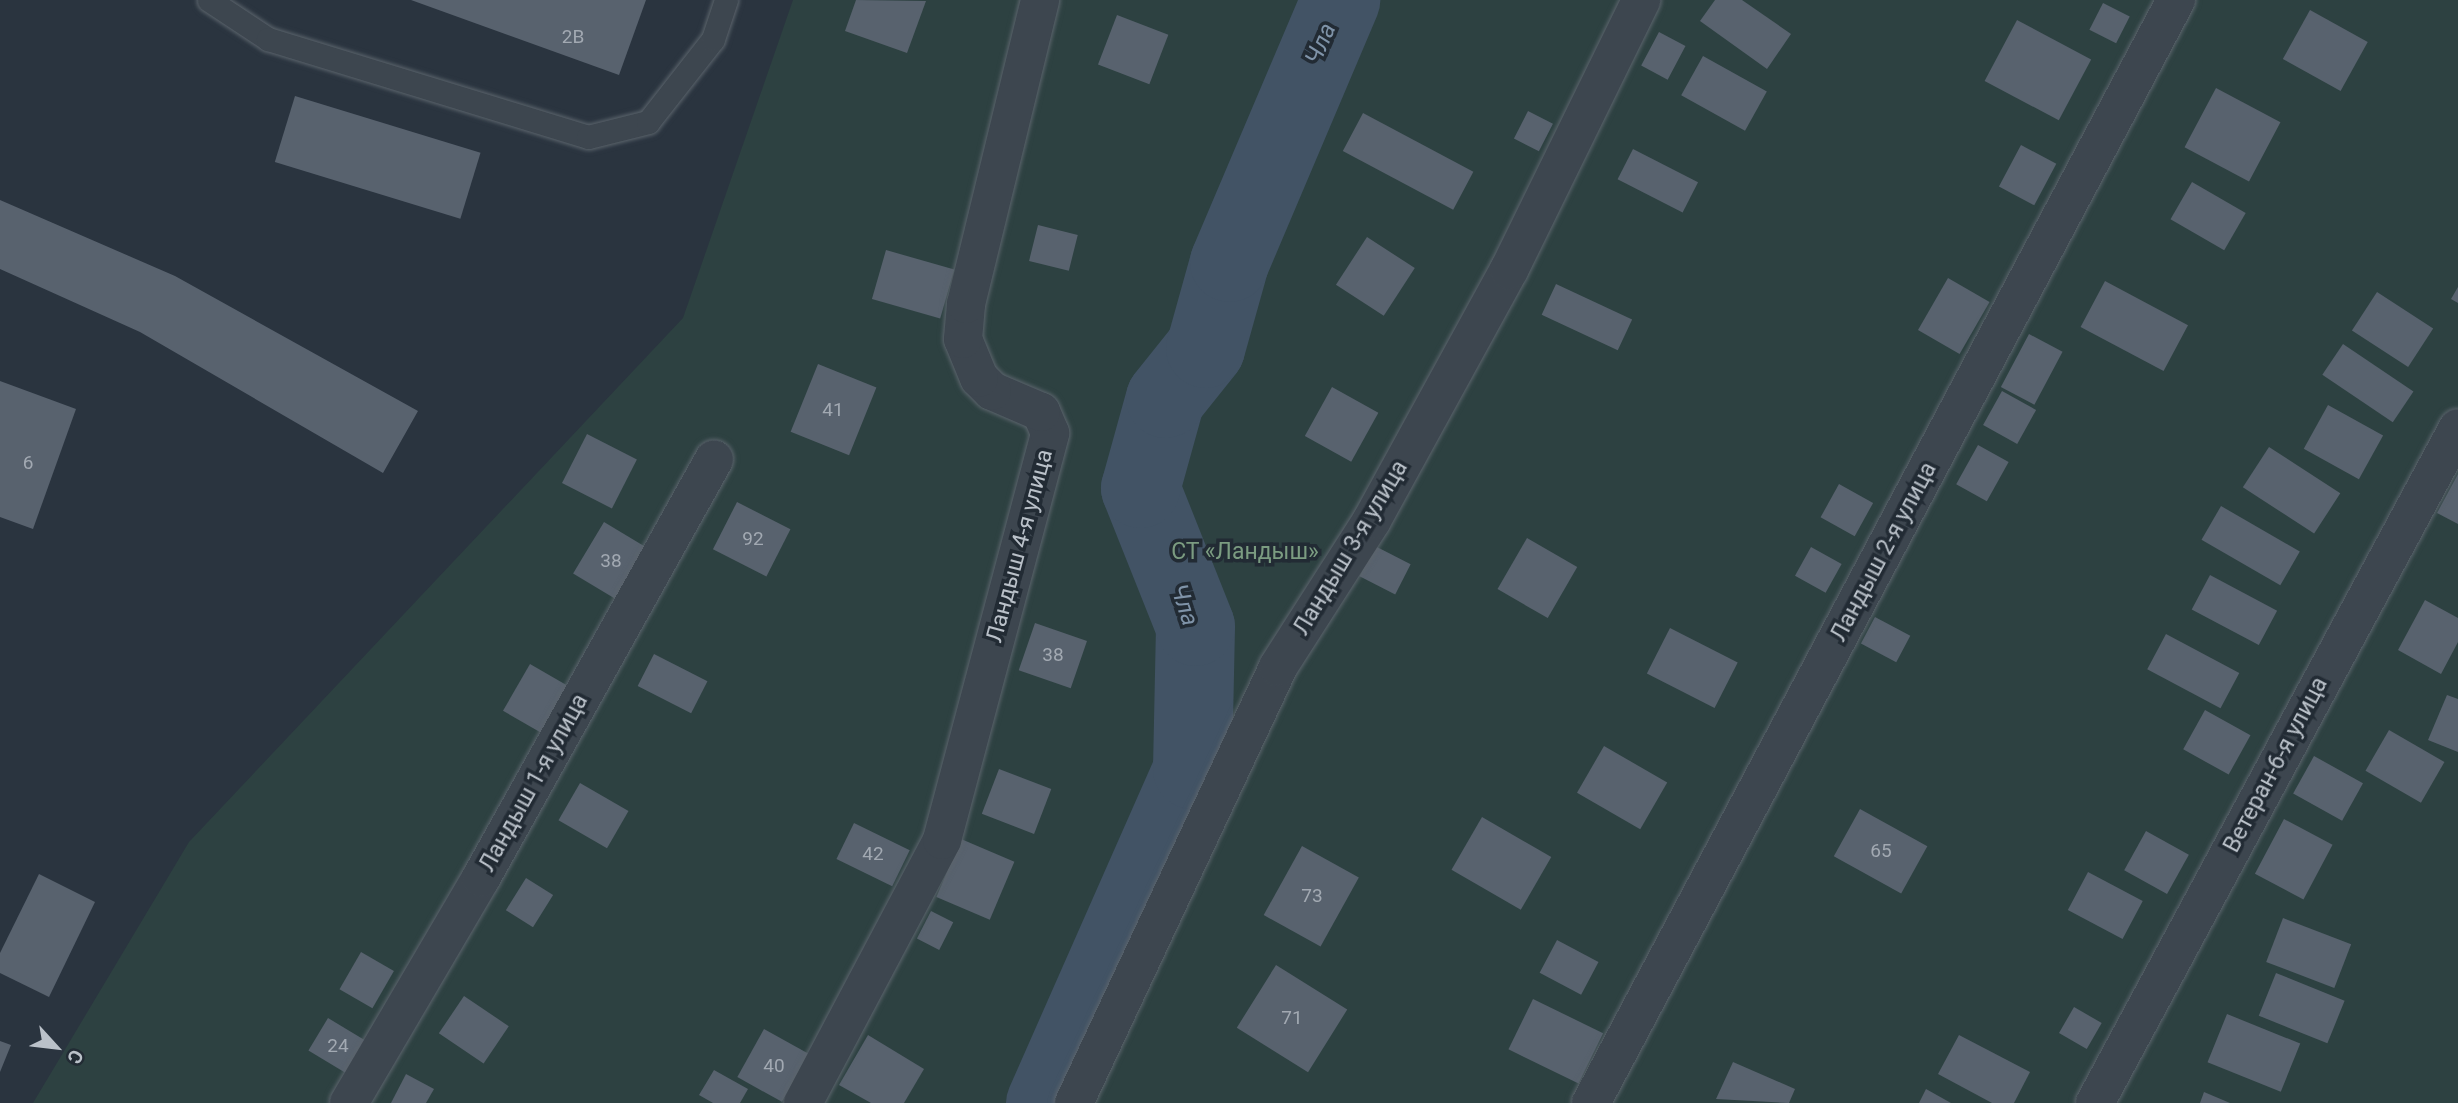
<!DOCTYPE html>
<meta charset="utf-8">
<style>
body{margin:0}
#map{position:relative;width:2458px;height:1103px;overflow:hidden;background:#2a343f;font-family:Roboto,sans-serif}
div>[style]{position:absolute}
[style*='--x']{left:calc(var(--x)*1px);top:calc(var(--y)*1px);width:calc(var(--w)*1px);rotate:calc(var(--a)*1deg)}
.green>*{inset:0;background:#2d4141}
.river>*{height:79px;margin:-39.5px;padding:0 39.5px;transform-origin:39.5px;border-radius:39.5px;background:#425365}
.building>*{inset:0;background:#58626e;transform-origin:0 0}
.roads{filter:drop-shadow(0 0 2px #5b646c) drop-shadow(0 0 2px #5b646c)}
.service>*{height:23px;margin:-11.5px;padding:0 11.5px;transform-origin:11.5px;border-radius:11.5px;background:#3d464f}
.minor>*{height:38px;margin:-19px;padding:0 19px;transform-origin:19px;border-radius:19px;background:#3d464f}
span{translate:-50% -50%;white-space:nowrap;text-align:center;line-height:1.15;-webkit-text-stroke:7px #222b34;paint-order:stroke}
.number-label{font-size:19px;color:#a2a9b2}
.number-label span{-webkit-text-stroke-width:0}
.street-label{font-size:23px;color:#bac1c9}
.park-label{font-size:23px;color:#7b9c81}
.water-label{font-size:24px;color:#7f93a8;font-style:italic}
.north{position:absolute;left:21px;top:1012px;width:70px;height:70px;-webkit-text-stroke:5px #222b34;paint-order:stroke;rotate:117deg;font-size:19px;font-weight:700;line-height:28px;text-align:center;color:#bac1c9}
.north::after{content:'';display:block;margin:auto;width:24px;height:32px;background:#bac1c9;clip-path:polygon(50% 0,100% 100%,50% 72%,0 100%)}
</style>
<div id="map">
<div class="green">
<div style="clip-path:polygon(793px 0,2458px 0,2458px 1103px,33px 1103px,189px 842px,683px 318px)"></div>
</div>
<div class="river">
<div style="--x:1045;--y:1103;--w:365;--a:-66.2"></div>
<div style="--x:1192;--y:769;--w:143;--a:-88.8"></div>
<div style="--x:1195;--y:626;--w:149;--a:-111.7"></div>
<div style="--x:1140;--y:488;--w:93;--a:-74.5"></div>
<div style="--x:1165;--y:398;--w:64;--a:-51.3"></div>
<div style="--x:1205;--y:348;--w:89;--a:-74.4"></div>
<div style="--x:1229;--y:262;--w:285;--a:-67"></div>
</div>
<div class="building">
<div style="clip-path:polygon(411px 0,646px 0,619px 75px)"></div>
<div style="clip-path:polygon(856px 0,926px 1px,907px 53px,845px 31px)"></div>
<div style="clip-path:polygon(1715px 0,1742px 0,1791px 34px,1767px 69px,1700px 21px)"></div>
<div style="left:2103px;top:3px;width:30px;height:30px;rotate:27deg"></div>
<div style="left:2310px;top:10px;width:66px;height:56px;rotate:29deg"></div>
<div style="left:1117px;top:15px;width:55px;height:53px;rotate:21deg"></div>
<div style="left:2017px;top:20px;width:84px;height:69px;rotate:28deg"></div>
<div style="left:1659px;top:32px;width:30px;height:38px;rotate:28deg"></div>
<div style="left:1703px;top:56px;width:73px;height:45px;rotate:29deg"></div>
<div style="left:2216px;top:88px;width:73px;height:67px;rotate:28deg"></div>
<div style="left:295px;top:96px;width:194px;height:69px;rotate:17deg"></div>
<div style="left:1528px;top:111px;width:28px;height:31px;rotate:27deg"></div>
<div style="left:1363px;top:113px;width:125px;height:43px;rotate:28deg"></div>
<div style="left:2021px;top:145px;width:40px;height:47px;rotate:28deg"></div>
<div style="left:1633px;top:149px;width:73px;height:34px;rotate:27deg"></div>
<div style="left:2192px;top:182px;width:62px;height:43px;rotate:30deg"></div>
<div style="clip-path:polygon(0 200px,175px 276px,418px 411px,383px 473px,140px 332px,0 269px)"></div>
<div style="left:1038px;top:225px;width:41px;height:37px;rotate:14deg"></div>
<div style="left:1367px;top:237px;width:57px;height:57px;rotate:33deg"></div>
<div style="left:886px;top:250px;width:71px;height:51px;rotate:16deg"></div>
<div style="left:1948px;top:278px;width:48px;height:60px;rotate:30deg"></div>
<div style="left:2105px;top:281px;width:94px;height:52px;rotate:28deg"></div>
<div style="left:1556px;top:284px;width:84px;height:34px;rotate:25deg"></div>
<div style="clip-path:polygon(2458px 287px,2458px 303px,2451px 299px)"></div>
<div style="left:2377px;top:292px;width:67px;height:46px;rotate:33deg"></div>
<div style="left:2029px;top:334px;width:38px;height:60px;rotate:28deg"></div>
<div style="left:2343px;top:344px;width:85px;height:37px;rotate:34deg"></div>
<div style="left:818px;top:364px;width:63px;height:73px;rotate:22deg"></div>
<div style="clip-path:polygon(0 381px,76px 409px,33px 529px,0 517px)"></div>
<div style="left:1332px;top:387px;width:53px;height:56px;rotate:29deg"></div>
<div style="left:2002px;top:391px;width:39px;height:39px;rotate:29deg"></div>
<div style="left:2328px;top:405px;width:63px;height:50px;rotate:29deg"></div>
<div style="left:587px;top:434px;width:56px;height:55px;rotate:27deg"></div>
<div style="left:1978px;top:445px;width:35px;height:45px;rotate:29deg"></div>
<div style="left:2269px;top:447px;width:85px;height:48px;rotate:33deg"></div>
<div style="clip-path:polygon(2458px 474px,2458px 524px,2437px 513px)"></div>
<div style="left:1839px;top:484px;width:39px;height:38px;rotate:29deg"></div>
<div style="left:737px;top:502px;width:60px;height:53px;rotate:27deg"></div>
<div style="left:2221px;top:506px;width:91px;height:39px;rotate:30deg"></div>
<div style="left:604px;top:522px;width:51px;height:60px;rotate:31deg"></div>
<div style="left:1527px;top:538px;width:58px;height:59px;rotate:30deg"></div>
<div style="left:1375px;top:546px;width:40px;height:34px;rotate:27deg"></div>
<div style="left:1811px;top:547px;width:35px;height:33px;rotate:29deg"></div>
<div style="left:2210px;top:575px;width:76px;height:39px;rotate:28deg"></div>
<div style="clip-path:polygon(2425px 600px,2458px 618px,2458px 642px,2441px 674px,2398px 650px)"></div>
<div style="left:1875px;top:617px;width:40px;height:30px;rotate:28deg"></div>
<div style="left:1035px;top:623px;width:55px;height:50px;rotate:19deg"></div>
<div style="left:1670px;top:628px;width:76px;height:51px;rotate:27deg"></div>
<div style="left:2166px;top:634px;width:83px;height:40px;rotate:28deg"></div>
<div style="left:654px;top:654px;width:60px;height:36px;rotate:27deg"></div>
<div style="left:530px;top:664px;width:48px;height:54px;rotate:30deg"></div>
<div style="clip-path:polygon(2447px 695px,2458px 699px,2458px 752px,2428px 740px)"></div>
<div style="left:2205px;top:710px;width:52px;height:45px;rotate:29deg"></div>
<div style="left:2389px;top:730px;width:64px;height:47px;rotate:30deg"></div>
<div style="left:1604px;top:746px;width:73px;height:54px;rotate:30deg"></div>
<div style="left:2314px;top:756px;width:56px;height:43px;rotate:29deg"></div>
<div style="left:999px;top:769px;width:56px;height:48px;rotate:21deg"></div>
<div style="left:580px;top:783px;width:56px;height:43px;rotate:30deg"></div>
<div style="left:1860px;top:809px;width:77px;height:54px;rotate:29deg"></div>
<div style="left:1482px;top:817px;width:80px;height:61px;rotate:30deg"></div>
<div style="left:2284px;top:819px;width:55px;height:62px;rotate:28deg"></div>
<div style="left:854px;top:823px;width:62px;height:40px;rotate:26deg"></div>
<div style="left:2146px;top:831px;width:49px;height:45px;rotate:29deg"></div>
<div style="left:961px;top:839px;width:58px;height:63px;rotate:23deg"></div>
<div style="left:1302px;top:846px;width:65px;height:79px;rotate:29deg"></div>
<div style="left:2088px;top:872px;width:62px;height:43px;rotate:28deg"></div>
<div style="clip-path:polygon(39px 874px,95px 902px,49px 997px,0 973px,0 953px)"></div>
<div style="left:526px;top:878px;width:32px;height:38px;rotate:32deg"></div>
<div style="left:931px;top:911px;width:25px;height:31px;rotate:27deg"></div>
<div style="left:2283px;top:918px;width:73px;height:47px;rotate:21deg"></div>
<div style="left:1557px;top:940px;width:47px;height:37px;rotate:28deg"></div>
<div style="left:361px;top:952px;width:38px;height:43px;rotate:30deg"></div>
<div style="left:1276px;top:965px;width:84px;height:74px;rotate:32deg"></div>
<div style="left:2276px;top:973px;width:74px;height:46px;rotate:22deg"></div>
<div style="left:464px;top:996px;width:54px;height:45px;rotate:34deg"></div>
<div style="left:1533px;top:999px;width:78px;height:56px;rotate:26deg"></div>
<div style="left:2074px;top:1007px;width:32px;height:30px;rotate:30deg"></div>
<div style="left:2227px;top:1014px;width:79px;height:52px;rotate:22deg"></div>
<div style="left:328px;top:1018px;width:45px;height:38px;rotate:31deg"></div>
<div style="left:764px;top:1029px;width:51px;height:55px;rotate:29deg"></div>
<div style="clip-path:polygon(868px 1035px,924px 1069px,904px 1103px,871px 1103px,839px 1085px)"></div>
<div style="clip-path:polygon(1959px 1035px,2030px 1072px,2014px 1103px,1992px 1103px,1938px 1074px)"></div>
<div style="clip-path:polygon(0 1041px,11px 1045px,0 1072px)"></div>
<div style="clip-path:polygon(1733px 1062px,1795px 1089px,1789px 1103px,1716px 1099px)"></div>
<div style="clip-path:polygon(714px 1070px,748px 1089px,740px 1103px,713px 1103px,699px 1095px)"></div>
<div style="clip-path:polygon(406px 1074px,434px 1089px,426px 1103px,391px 1103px)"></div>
<div style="clip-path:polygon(1926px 1089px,1951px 1103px,1919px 1103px)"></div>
<div style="clip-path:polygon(2204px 1092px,2230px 1103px,2200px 1103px)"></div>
</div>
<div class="roads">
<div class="service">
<div style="--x:209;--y:0;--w:71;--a:33.5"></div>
<div style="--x:268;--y:39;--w:335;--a:17"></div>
<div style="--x:588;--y:137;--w:62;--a:-14"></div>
<div style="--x:648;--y:122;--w:105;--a:-51.9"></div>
<div style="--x:713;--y:39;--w:41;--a:-71.6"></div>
</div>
<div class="minor">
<div style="--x:349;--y:1103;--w:261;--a:-59.6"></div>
<div style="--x:481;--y:878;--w:479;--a:-60.9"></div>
<div style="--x:803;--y:1103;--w:297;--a:-62.1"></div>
<div style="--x:942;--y:840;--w:421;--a:-75.1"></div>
<div style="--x:1050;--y:433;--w:23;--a:-113"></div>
<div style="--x:1041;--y:412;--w:53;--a:-156.8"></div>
<div style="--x:992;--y:391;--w:18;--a:-135"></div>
<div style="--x:979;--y:378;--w:42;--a:-112.3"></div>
<div style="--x:963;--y:339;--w:35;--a:-85"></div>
<div style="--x:966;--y:304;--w:313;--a:-76.3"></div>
<div style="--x:1074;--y:1103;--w:481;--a:-64.9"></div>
<div style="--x:1278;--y:667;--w:174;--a:-57.4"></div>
<div style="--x:1372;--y:520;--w:285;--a:-61.3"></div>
<div style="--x:1509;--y:270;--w:301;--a:-63.9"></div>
<div style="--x:1591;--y:1103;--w:1249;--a:-62.06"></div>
<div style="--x:2095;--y:1103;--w:766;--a:-61.73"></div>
</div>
</div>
<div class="number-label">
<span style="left:573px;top:37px">2В</span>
<span style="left:833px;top:410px">41</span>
<span style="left:28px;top:463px">6</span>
<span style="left:753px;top:539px">92</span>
<span style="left:611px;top:561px">38</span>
<span style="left:1053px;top:655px">38</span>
<span style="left:1881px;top:851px">65</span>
<span style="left:873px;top:854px">42</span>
<span style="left:1312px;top:896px">73</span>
<span style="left:1292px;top:1018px">71</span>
<span style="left:338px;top:1046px">24</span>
<span style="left:774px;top:1066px">40</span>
</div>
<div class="street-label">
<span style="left:1020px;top:546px;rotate:-75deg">Ландыш 4-я улица</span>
<span style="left:1351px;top:548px;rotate:-59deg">Ландыш 3-я улица</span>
<span style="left:1884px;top:552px;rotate:-62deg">Ландыш 2-я улица</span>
<span style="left:2276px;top:765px;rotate:-62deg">Ветеран-6-я улица</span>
<span style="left:534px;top:783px;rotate:-61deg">Ландыш 1-я улица</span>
</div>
<div class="park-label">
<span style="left:1245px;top:552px">СТ «Ландыш»</span>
</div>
<div class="water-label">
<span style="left:1321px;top:44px;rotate:-67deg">Чла</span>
<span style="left:1184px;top:605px;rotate:72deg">Чла</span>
</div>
<div class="north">С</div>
</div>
